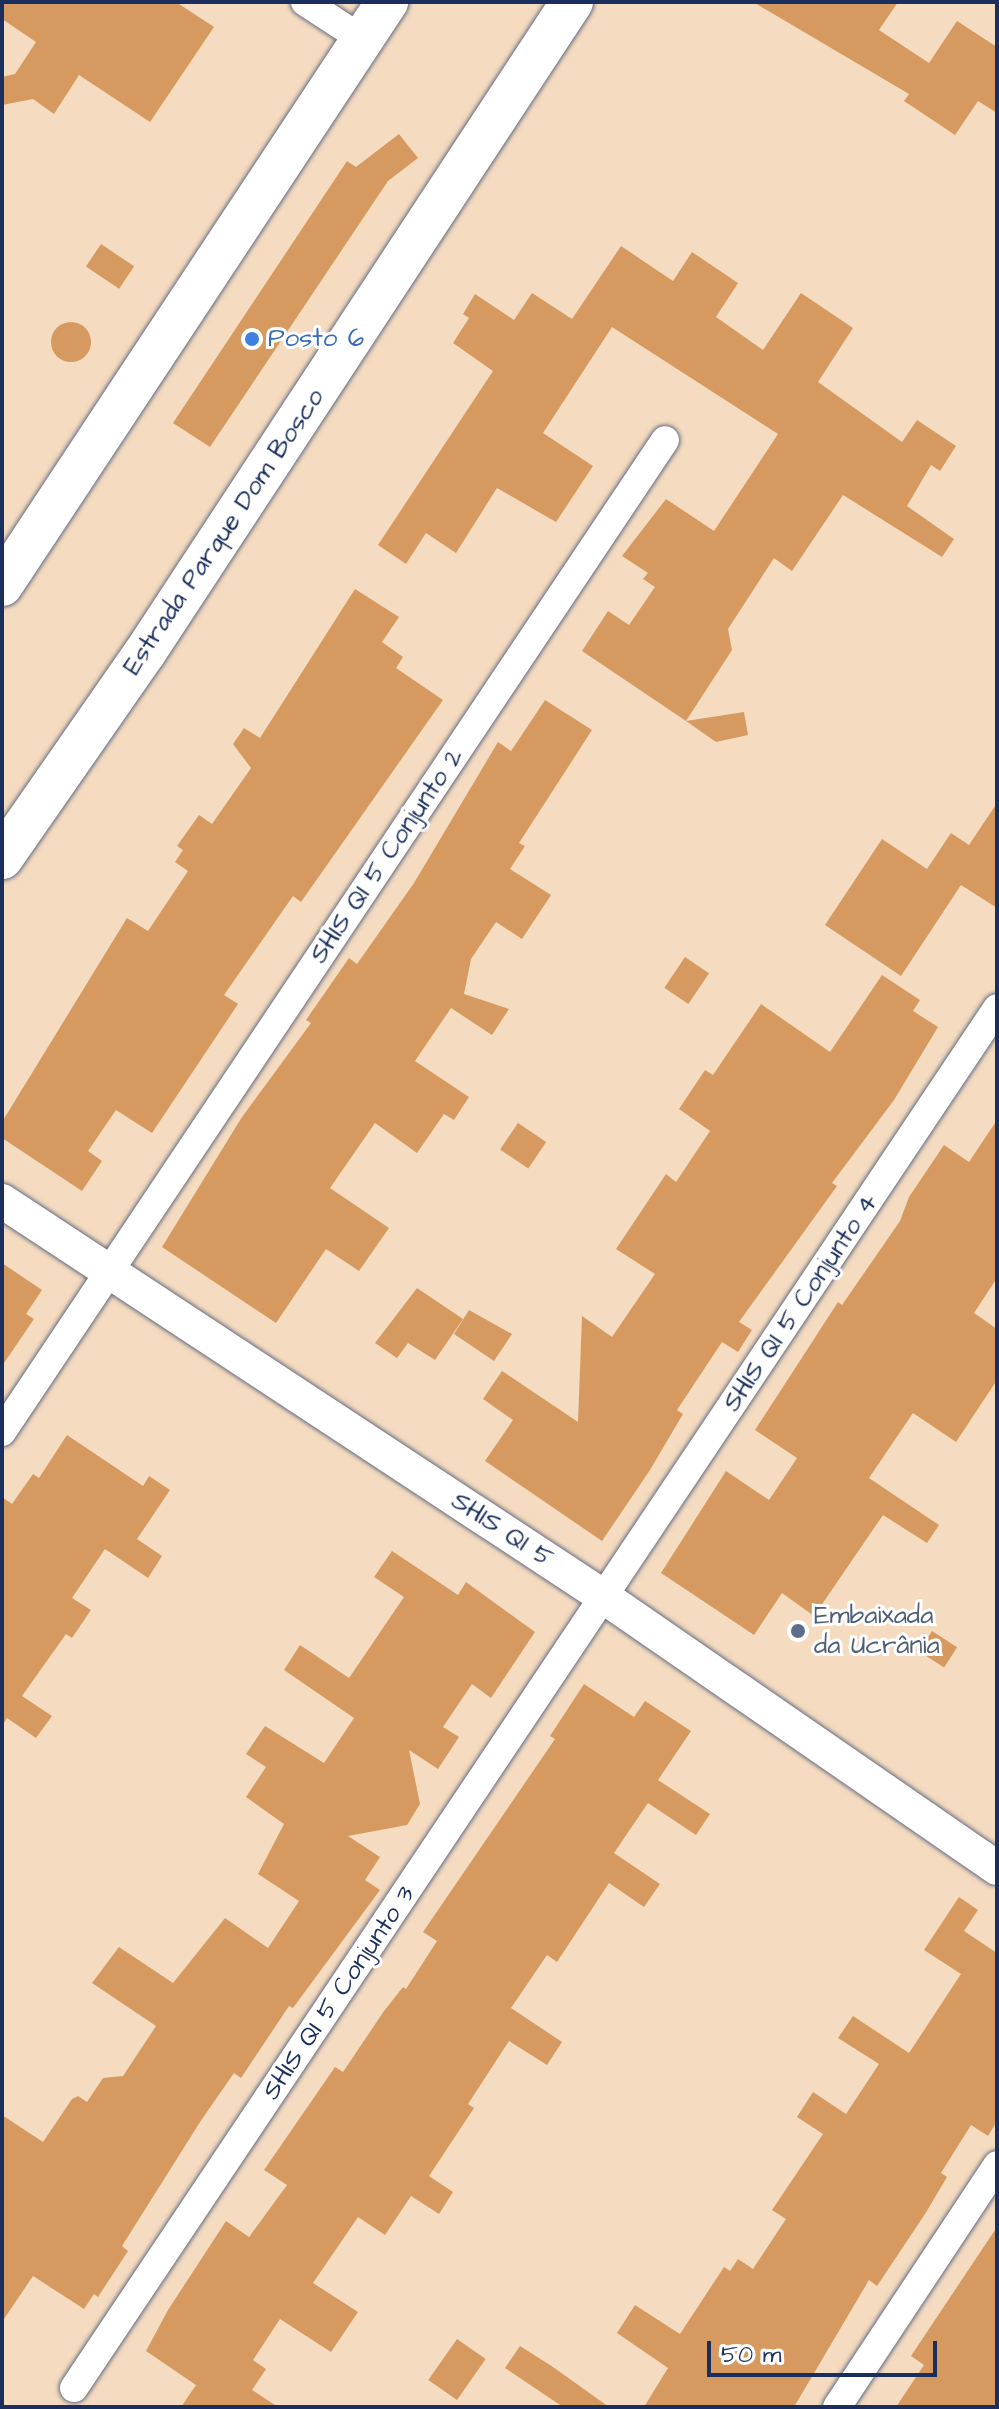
<!DOCTYPE html>
<meta charset="utf-8">
<style>
body{margin:0}
#map{position:relative;width:999px;height:2409px;overflow:hidden;background:#f5dcc0;font-family:"Architects Daughter",sans-serif}
div>[style]{position:absolute}
[style*='--x']{left:calc(var(--x)*1px);top:calc(var(--y)*1px);width:calc(var(--w)*1px);rotate:calc(var(--a)*1deg)}
.building>*{inset:0;background:#d69a61;transform-origin:0 0}
.round{border-radius:50%}
.roads{filter:drop-shadow(0 0 2px #676c80) drop-shadow(0 0 2px #676c80)}
.minor>*{height:28px;margin:-14px;padding:0 14px;transform-origin:14px;border-radius:14px;background:#fff}
.tertiary>*{height:34px;margin:-17px;padding:0 17px;transform-origin:17px;border-radius:17px;background:#fff}
.primary>*{height:42px;margin:-21px;padding:0 21px;transform-origin:21px;border-radius:21px;background:#fff}
.dots>*{width:22px;height:22px;translate:-50% -50%;box-sizing:border-box;border:4px solid #fff;border-radius:50%}
span{translate:-50% -50%;white-space:nowrap;text-align:center;line-height:1.15;-webkit-text-stroke:6px #fff;paint-order:stroke}
.shop-label{font-size:26px;color:#366cbe}
.left{translate:0 -50%;text-align:left}
.street-label{font-size:26px;color:#1b2f5e}
.service-label{font-size:26px;color:#4e5e75}
.frame{position:absolute;inset:0;border:4px solid #1b2f5e;pointer-events:none}
.scale{position:absolute;left:707px;top:2341px;width:230px;height:36px;box-sizing:border-box;border:4px solid #1b2f5e;border-top:0;padding-left:10px;font-size:24px;line-height:28px;white-space:nowrap;color:#1b2f5e;-webkit-text-stroke:6px #fff;paint-order:stroke}
</style>
<div id="map">
<div class="building">
<div style="clip-path:polygon(2px 2px,176px 2px,214px 27px,150px 122px,79px 75px,54px 114px,33px 99px,2px 105px,2px 77px,15px 74px,36px 42px,2px 19px)"></div>
<div style="clip-path:polygon(753px 2px,898px 2px,879px 30px,929px 63px,957px 21px,997px 47px,997px 113px,978px 101px,955px 135px,904px 101px,909px 94px)"></div>
<div style="clip-path:polygon(399px 134px,418px 158px,388px 181px,210px 447px,173px 423px,347px 161px,356px 167px)"></div>
<div style="left:101px;top:244px;width:40px;height:27px;rotate:34deg"></div>
<div style="clip-path:polygon(621px 246px,673px 281px,692px 252px,738px 283px,716px 317px,763px 350px,801px 293px,853px 328px,818px 382px,902px 442px,917px 420px,956px 446px,940px 471px,931px 465px,907px 506px,954px 539px,942px 557px,843px 495px,792px 571px,774px 558px,728px 629px,732px 650px,686px 721px,582px 651px,608px 611px,629px 625px,655px 587px,643px 579px,648px 573px,622px 556px,666px 499px,714px 531px,778px 434px,612px 327px,543px 433px,593px 466px,556px 522px,497px 488px,456px 553px,426px 533px,406px 564px,378px 545px,493px 371px,453px 343px,469px 318px,463px 314px,475px 294px,514px 320px,532px 293px,572px 319px)"></div>
<div class="round" style="left:51px;top:322px;width:40px;height:40px"></div>
<div style="clip-path:polygon(355px 589px,399px 617px,382px 642px,403px 657px,396px 668px,443px 700px,301px 902px,293px 896px,224px 995px,238px 1004px,152px 1133px,116px 1110px,88px 1151px,102px 1161px,82px 1191px,2px 1138px,2px 1122px,127px 918px,148px 931px,188px 871px,175px 862px,183px 850px,177px 846px,199px 815px,212px 824px,251px 768px,233px 744px,244px 728px,260px 738px)"></div>
<div style="clip-path:polygon(545px 700px,592px 730px,519px 843px,525px 846px,510px 869px,551px 895px,522px 939px,496px 922px,471px 959px,464px 994px,509px 1009px,492px 1035px,451px 1008px,415px 1061px,469px 1097px,454px 1120px,444px 1114px,417px 1153px,375px 1123px,330px 1188px,389px 1228px,359px 1271px,326px 1249px,276px 1323px,162px 1247px,242px 1117px,311px 1023px,306px 1020px,349px 958px,357px 964px,414px 883px,498px 742px,511px 751px)"></div>
<div style="clip-path:polygon(744px 712px,748px 735px,716px 742px,686px 721px)"></div>
<div style="clip-path:polygon(997px 803px,997px 908px,961px 885px,901px 976px,825px 925px,882px 839px,927px 869px,951px 833px,969px 845px)"></div>
<div style="left:685px;top:957px;width:29px;height:37px;rotate:34deg"></div>
<div style="clip-path:polygon(882px 975px,920px 1000px,913px 1011px,938px 1027px,894px 1100px,832px 1183px,837px 1186px,739px 1322px,752px 1330px,738px 1352px,722px 1342px,677px 1410px,683px 1414px,650px 1470px,602px 1541px,485px 1461px,513px 1420px,483px 1399px,502px 1371px,578px 1422px,582px 1316px,612px 1337px,655px 1274px,616px 1249px,666px 1174px,676px 1182px,710px 1131px,679px 1109px,705px 1070px,713px 1075px,761px 1004px,830px 1052px)"></div>
<div style="clip-path:polygon(997px 1120px,997px 1278px,974px 1313px,997px 1329px,997px 1380px,956px 1442px,913px 1413px,869px 1478px,939px 1525px,927px 1543px,883px 1515px,814px 1616px,782px 1593px,754px 1635px,661px 1573px,726px 1471px,769px 1500px,797px 1458px,755px 1430px,838px 1302px,842px 1305px,900px 1221px,909px 1197px,944px 1145px,969px 1162px)"></div>
<div style="left:518px;top:1123px;width:34px;height:32px;rotate:34deg"></div>
<div style="clip-path:polygon(2px 1263px,42px 1290px,26px 1314px,34px 1319px,2px 1366px)"></div>
<div style="clip-path:polygon(417px 1288px,463px 1319px,435px 1360px,408px 1343px,397px 1358px,375px 1343px)"></div>
<div style="clip-path:polygon(469px 1310px,512px 1334px,494px 1361px,454px 1334px)"></div>
<div style="clip-path:polygon(67px 1435px,143px 1486px,149px 1476px,170px 1490px,137px 1539px,162px 1556px,148px 1578px,105px 1549px,72px 1598px,91px 1610px,72px 1638px,66px 1634px,22px 1696px,52px 1716px,36px 1738px,7px 1718px,2px 1726px,2px 1497px,12px 1504px,33px 1474px,39px 1478px)"></div>
<div style="clip-path:polygon(392px 1551px,458px 1595px,466px 1582px,535px 1632px,491px 1698px,472px 1684px,443px 1727px,459px 1737px,438px 1769px,409px 1750px,420px 1804px,407px 1825px,348px 1836px,380px 1857px,365px 1880px,380px 1890px,293px 2008px,289px 2006px,241px 2078px,234px 2073px,202px 2119px,122px 2246px,128px 2251px,98px 2297px,94px 2294px,84px 2309px,33px 2276px,2px 2322px,2px 2115px,43px 2142px,72px 2099px,78px 2096px,87px 2102px,103px 2078px,123px 2076px,156px 2026px,92px 1983px,119px 1947px,173px 1983px,225px 1918px,268px 1948px,299px 1901px,258px 1874px,284px 1824px,246px 1797px,266px 1767px,246px 1754px,265px 1726px,324px 1763px,354px 1718px,284px 1670px,300px 1645px,349px 1678px,404px 1597px,374px 1577px)"></div>
<div style="left:932px;top:1631px;width:30px;height:24px;rotate:33deg"></div>
<div style="clip-path:polygon(584px 1684px,634px 1717px,645px 1701px,691px 1731px,658px 1780px,710px 1814px,696px 1835px,648px 1803px,614px 1853px,660px 1884px,644px 1907px,609px 1883px,557px 1962px,547px 1955px,511px 2008px,562px 2042px,547px 2065px,509px 2041px,468px 2104px,474px 2108px,429px 2176px,453px 2192px,439px 2214px,411px 2196px,385px 2235px,358px 2217px,313px 2283px,358px 2312px,331px 2352px,280px 2319px,253px 2360px,266px 2369px,252px 2390px,278px 2407px,181px 2407px,196px 2385px,146px 2351px,168px 2310px,226px 2221px,249px 2237px,287px 2185px,264px 2170px,335px 2067px,343px 2072px,384px 2011px,403px 1987px,406px 1989px,437px 1941px,423px 1932px,555px 1739px,550px 1736px)"></div>
<div style="clip-path:polygon(959px 1897px,978px 1910px,964px 1931px,997px 1953px,997px 2121px,988px 2136px,971px 2125px,941px 2173px,947px 2177px,925px 2214px,877px 2286px,869px 2280px,794px 2407px,644px 2407px,668px 2368px,617px 2333px,635px 2305px,680px 2334px,724px 2267px,730px 2271px,738px 2259px,753px 2269px,786px 2219px,772px 2210px,823px 2134px,797px 2117px,813px 2092px,846px 2114px,879px 2064px,838px 2038px,853px 2016px,909px 2053px,961px 1974px,924px 1950px)"></div>
<div style="clip-path:polygon(997px 2227px,997px 2407px,896px 2407px,924px 2365px,911px 2356px)"></div>
<div style="left:457px;top:2339px;width:35px;height:50px;rotate:35deg"></div>
<div style="clip-path:polygon(520px 2346px,553px 2367px,609px 2407px,563px 2407px,505px 2368px)"></div>
</div>
<div class="roads">
<div class="minor">
<div style="--x:305;--y:2;--w:68;--a:33"></div>
<div style="--x:2;--y:1432;--w:1193;--a:-56.24"></div>
<div style="--x:74;--y:2388;--w:1660;--a:-56.22"></div>
<div style="--x:837;--y:2407;--w:290;--a:-56.5"></div>
</div>
<div class="tertiary">
<div style="--x:2;--y:1201;--w:721;--a:33.34"></div>
<div style="--x:604;--y:1597;--w:477;--a:34.6"></div>
</div>
<div class="primary">
<div style="--x:2;--y:585;--w:699;--a:-56.56"></div>
<div style="--x:2;--y:858;--w:249;--a:-55.2"></div>
<div style="--x:144;--y:654;--w:780;--a:-56.72"></div>
</div>
</div>
<div class="dots">
<div style="left:252px;top:339px;background:#3f7fe0"></div>
<div style="left:798px;top:1631px;background:#5c6f8a"></div>
</div>
<div class="shop-label">
<span class="left" style="left:268px;top:339px">Posto 6</span>
</div>
<div class="street-label">
<span style="left:224px;top:532px;rotate:-56deg">Estrada Parque Dom Bosco</span>
<span style="left:387px;top:856px;rotate:-56deg">SHIS QI 5 Conjunto 2</span>
<span style="left:801px;top:1303px;rotate:-56deg">SHIS QI 5 Conjunto 4</span>
<span style="left:502px;top:1530px;rotate:33deg">SHIS QI 5</span>
<span style="left:339px;top:1993px;rotate:-56deg">SHIS QI 5 Conjunto 3</span>
</div>
<div class="service-label">
<span class="left" style="left:814px;top:1631px">Embaixada<br>da Ucrânia</span>
</div>
<div class="frame"></div>
<div class="scale">50 m</div>
</div>
